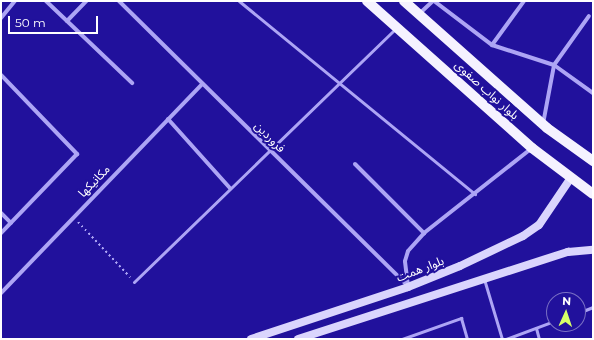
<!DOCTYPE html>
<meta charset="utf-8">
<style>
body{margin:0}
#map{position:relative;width:594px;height:340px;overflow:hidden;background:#21119c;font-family:Montserrat,"Noto Sans Arabic",sans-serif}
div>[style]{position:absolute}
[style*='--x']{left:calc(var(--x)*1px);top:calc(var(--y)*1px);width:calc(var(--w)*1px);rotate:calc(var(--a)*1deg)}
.path>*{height:2px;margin-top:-1px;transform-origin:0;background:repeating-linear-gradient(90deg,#ada5f5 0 2px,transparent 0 5px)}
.lane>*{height:3px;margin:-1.5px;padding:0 1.5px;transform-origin:1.5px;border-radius:1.5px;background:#ada5f5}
.street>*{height:4px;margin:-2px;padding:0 2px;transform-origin:2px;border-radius:2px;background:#ada5f5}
.secondary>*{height:8px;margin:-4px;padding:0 4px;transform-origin:4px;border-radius:4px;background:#dad5fd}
.primary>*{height:10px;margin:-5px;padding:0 5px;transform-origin:5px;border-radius:5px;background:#f5f2ff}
span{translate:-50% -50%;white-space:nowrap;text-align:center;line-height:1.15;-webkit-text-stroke:4px #21119c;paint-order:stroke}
.street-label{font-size:12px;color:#fff}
.frame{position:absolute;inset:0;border:2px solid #fff;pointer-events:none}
.north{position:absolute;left:546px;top:292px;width:40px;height:40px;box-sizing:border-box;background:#21119c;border:1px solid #7a70c4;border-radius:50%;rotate:3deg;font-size:11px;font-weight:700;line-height:16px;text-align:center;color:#fff}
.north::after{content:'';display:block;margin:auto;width:14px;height:18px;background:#d7ff68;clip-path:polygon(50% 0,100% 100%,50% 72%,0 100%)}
.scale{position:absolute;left:8px;top:16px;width:90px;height:18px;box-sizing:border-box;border:2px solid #fff;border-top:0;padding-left:5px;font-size:12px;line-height:14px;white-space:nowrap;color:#fff;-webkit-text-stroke:3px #21119c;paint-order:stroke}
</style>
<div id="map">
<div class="path">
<div style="--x:78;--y:222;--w:76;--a:46.6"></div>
</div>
<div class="lane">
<div style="--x:239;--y:1;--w:305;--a:39.3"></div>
<div style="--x:484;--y:279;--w:63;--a:73.3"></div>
<div style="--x:134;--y:282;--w:365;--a:-44.1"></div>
<div style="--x:578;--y:313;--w:16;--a:-22"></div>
<div style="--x:536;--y:328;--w:11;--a:75"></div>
<div style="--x:402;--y:339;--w:63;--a:-19.6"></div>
<div style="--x:461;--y:318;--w:22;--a:74"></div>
<div style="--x:506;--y:339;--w:51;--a:-20.6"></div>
</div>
<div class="street">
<div style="--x:46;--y:1;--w:119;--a:43.6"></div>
<div style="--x:119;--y:1;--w:406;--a:44.6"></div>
<div style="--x:434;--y:1;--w:73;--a:37.2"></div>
<div style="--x:492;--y:45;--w:65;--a:17.9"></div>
<div style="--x:554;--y:65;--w:48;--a:35.7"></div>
<div style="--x:419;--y:14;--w:19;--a:-43"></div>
<div style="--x:1;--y:18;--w:22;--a:-51"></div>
<div style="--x:67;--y:21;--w:28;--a:-46"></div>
<div style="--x:492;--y:45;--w:54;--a:-54"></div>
<div style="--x:1;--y:75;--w:110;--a:46.1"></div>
<div style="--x:77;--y:154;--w:110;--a:133.9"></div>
<div style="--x:168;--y:119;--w:93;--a:48.1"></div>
<div style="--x:543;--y:124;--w:60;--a:-79.4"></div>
<div style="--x:554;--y:65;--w:60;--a:-54.5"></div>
<div style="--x:355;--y:164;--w:98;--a:45"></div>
<div style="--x:1;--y:213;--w:14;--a:45"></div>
<div style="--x:408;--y:286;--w:25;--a:-97"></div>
<div style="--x:405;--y:261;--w:10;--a:-73"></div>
<div style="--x:408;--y:251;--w:24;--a:-48"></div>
<div style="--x:424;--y:233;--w:137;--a:-38.2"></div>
<div style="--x:1;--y:293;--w:290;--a:-46.1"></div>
</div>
<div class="secondary">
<div style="--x:251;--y:339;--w:165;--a:-18.3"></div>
<div style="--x:408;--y:287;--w:56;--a:-22"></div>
<div style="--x:460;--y:266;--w:70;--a:-25.5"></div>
<div style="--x:523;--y:236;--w:19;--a:-35"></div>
<div style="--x:539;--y:225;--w:55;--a:-56"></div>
<div style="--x:298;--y:339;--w:284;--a:-17.9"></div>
<div style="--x:568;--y:252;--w:25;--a:-5"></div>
</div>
<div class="primary">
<div style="--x:367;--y:1;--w:221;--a:41.7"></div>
<div style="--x:532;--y:148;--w:76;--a:37"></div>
<div style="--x:404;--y:1;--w:191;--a:41.6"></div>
<div style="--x:547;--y:128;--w:57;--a:35.7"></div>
</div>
<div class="street-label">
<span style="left:487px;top:90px;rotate:42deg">بلوار نواب صفوی</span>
<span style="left:270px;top:137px;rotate:45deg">فروردین</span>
<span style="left:94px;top:181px;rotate:-46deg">مکانیکها</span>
<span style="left:420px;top:269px;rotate:-21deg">بلوار همت</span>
</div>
<div class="frame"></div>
<div class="north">N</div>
<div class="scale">50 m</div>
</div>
